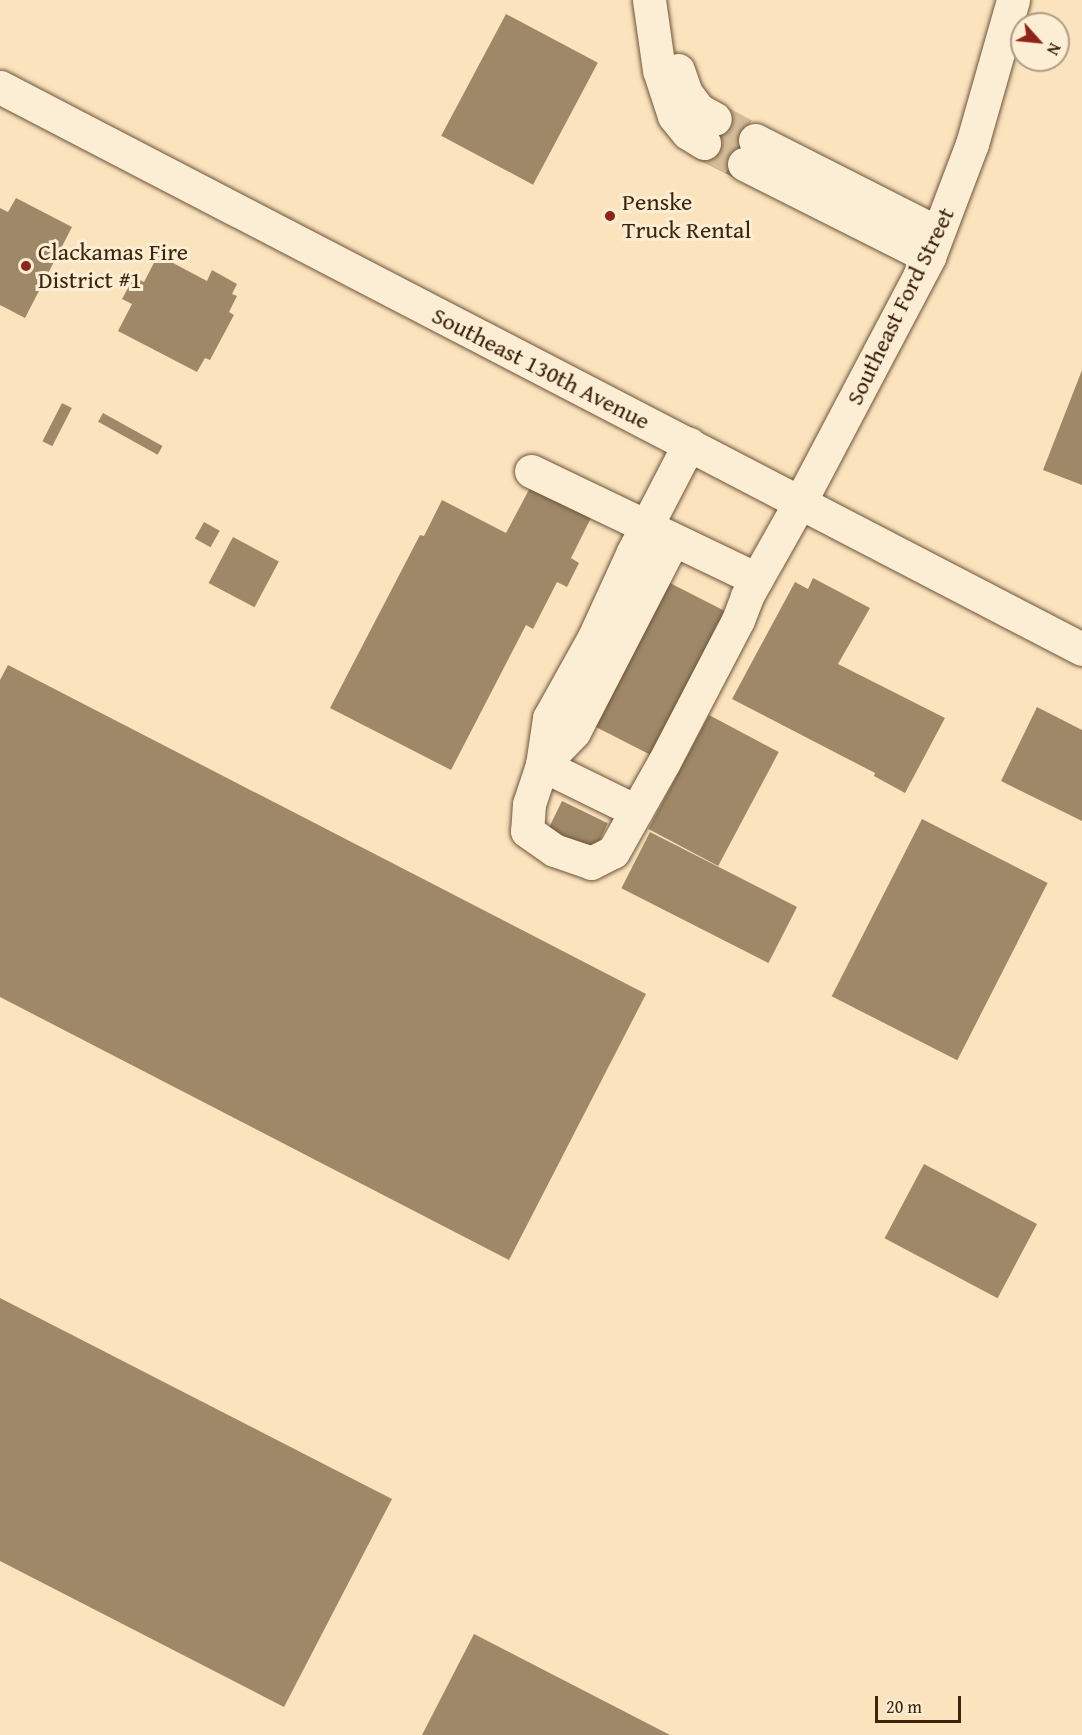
<!DOCTYPE html>
<style>
body{margin:0}
#map{position:relative;width:1082px;height:1735px;overflow:hidden;background:#fbe3be;font-family:"Gentium Book Plus",serif}
div>[style]{position:absolute}
[style*='--x']{left:calc(var(--x)*1px);top:calc(var(--y)*1px);width:calc(var(--w)*1px);rotate:calc(var(--a)*1deg)}
.building>*{inset:0;background:#9f8868;transform-origin:0 0}
.minor-tunnel>*{height:33px;margin-top:-16.5px;transform-origin:0;background:repeating-linear-gradient(90deg,#d5bd9a 0 33px,transparent 0 49px)}
.roads{filter:drop-shadow(0 0 2px #6c5438) drop-shadow(0 0 2px #6c5438)}
.minor>*{height:33px;margin:-16.5px;padding:0 16.5px;transform-origin:16.5px;border-radius:16.5px;background:#fcedd5}
.dots>*{width:16px;height:16px;translate:-50% -50%;box-sizing:border-box;border:3px solid #fcedd5;border-radius:50%}
span{translate:-50% -50%;white-space:nowrap;text-align:center;line-height:1.15;-webkit-text-stroke:6px #fcedd5;paint-order:stroke}
.poi-label{font-size:24px;color:#3c250b}
.left{translate:0 -50%;text-align:left}
.street-label{font-size:24px;color:#3c250b}
.north{position:absolute;left:1010px;top:12px;width:60px;height:60px;box-sizing:border-box;background:#fcedd5;border:2px solid #af9d84;border-radius:50%;rotate:117deg;font-size:16px;font-weight:700;line-height:24px;text-align:center;color:#3c250b}
.north::after{content:'';display:block;margin:auto;width:21px;height:27px;background:#8f2418;clip-path:polygon(50% 0,100% 100%,50% 72%,0 100%)}
.scale{position:absolute;left:875px;top:1696px;width:86px;height:27px;box-sizing:border-box;border:3px solid #3c250b;border-top:0;padding-left:8px;font-size:18px;line-height:21px;white-space:nowrap;color:#3c250b;-webkit-text-stroke:4px #fcedd5;paint-order:stroke}
</style>
<div id="map">
<div class="building">
<div style="left:506px;top:14px;width:104px;height:138px;rotate:28deg"></div>
<div style="left:717px;top:114px;width:46px;height:49px;rotate:27deg"></div>
<div style="clip-path:polygon(16px 198px,72px 227px,25px 318px,0 305px,0 208px,8px 212px)"></div>
<div style="clip-path:polygon(158px 255px,207px 281px,212px 270px,237px 284px,232px 294px,237px 296px,229px 312px,234px 315px,210px 360px,205px 358px,197px 372px,118px 331px,132px 304px,122px 299px,134px 277px,144px 282px)"></div>
<div style="clip-path:polygon(1082px 370px,1082px 485px,1043px 470px)"></div>
<div style="left:62px;top:403px;width:11px;height:43px;rotate:27deg"></div>
<div style="left:103px;top:413px;width:68px;height:10px;rotate:29deg"></div>
<div style="clip-path:polygon(532px 484px,592px 516px,571px 558px,579px 563px,567px 587px,557px 582px,533px 629px,526px 625px,451px 770px,330px 708px,420px 535px,424px 536px,442px 500px,506px 533px)"></div>
<div style="left:204px;top:522px;width:18px;height:19px;rotate:29deg"></div>
<div style="left:233px;top:537px;width:52px;height:52px;rotate:28deg"></div>
<div style="clip-path:polygon(813px 578px,870px 608px,838px 664px,945px 718px,905px 793px,874px 776px,875px 773px,732px 699px,795px 582px,808px 589px)"></div>
<div style="left:668px;top:582px;width:66px;height:162px;rotate:27deg"></div>
<div style="clip-path:polygon(8px 665px,646px 994px,509px 1260px,0 997px,0 680px)"></div>
<div style="clip-path:polygon(1037px 707px,1082px 730px,1082px 821px,1001px 781px)"></div>
<div style="left:709px;top:715px;width:79px;height:129px;rotate:28deg"></div>
<div style="left:562px;top:801px;width:51px;height:31px;rotate:26deg"></div>
<div style="left:922px;top:819px;width:141px;height:199px;rotate:27deg"></div>
<div style="left:650px;top:832px;width:165px;height:63px;rotate:27deg"></div>
<div style="left:924px;top:1164px;width:128px;height:84px;rotate:28deg"></div>
<div style="clip-path:polygon(0 1298px,392px 1499px,284px 1707px,0 1561px)"></div>
<div style="clip-path:polygon(474px 1634px,670px 1735px,422px 1735px)"></div>
</div>
<div class="minor-tunnel">
<div style="--x:715;--y:119;--w:45;--a:27.7"></div>
<div style="--x:704;--y:143;--w:45;--a:27.7"></div>
</div>
<div class="roads">
<div class="minor">
<div style="--x:649;--y:0;--w:71;--a:81.9"></div>
<div style="--x:659;--y:70;--w:48;--a:71.9"></div>
<div style="--x:674;--y:116;--w:22;--a:51"></div>
<div style="--x:688;--y:133;--w:19;--a:32"></div>
<div style="--x:678;--y:70;--w:24;--a:71"></div>
<div style="--x:686;--y:93;--w:21;--a:53"></div>
<div style="--x:699;--y:110;--w:18;--a:29"></div>
<div style="--x:0;--y:87;--w:1219;--a:27.45"></div>
<div style="--x:755;--y:140;--w:205;--a:26.9"></div>
<div style="--x:744;--y:164;--w:207;--a:26.7"></div>
<div style="--x:531;--y:471;--w:250;--a:25.6"></div>
<div style="--x:673;--y:540;--w:216;--a:117.3"></div>
<div style="--x:574;--y:732;--w:46;--a:134.1"></div>
<div style="--x:542;--y:765;--w:41;--a:108.4"></div>
<div style="--x:529;--y:804;--w:27;--a:94"></div>
<div style="--x:527;--y:831;--w:33;--a:35"></div>
<div style="--x:554;--y:850;--w:39;--a:19"></div>
<div style="--x:591;--y:863;--w:25;--a:-27"></div>
<div style="--x:613;--y:852;--w:103;--a:-60.5"></div>
<div style="--x:664;--y:762;--w:160;--a:-62.5"></div>
<div style="--x:738;--y:620;--w:26;--a:-69"></div>
<div style="--x:747;--y:596;--w:108;--a:-60.6"></div>
<div style="--x:800;--y:502;--w:277;--a:-62.2"></div>
<div style="--x:929;--y:257;--w:121;--a:-69.2"></div>
<div style="--x:972;--y:144;--w:150;--a:-74.1"></div>
<div style="--x:636;--y:811;--w:105;--a:-153.9"></div>
<div style="--x:542;--y:765;--w:48;--a:-81.5"></div>
<div style="--x:549;--y:718;--w:93;--a:-60.9"></div>
<div style="--x:594;--y:637;--w:94;--a:-65.4"></div>
<div style="--x:633;--y:552;--w:122;--a:-62.6"></div>
</div>
</div>
<div class="dots">
<div style="left:610px;top:216px;background:#8f2418"></div>
<div style="left:26px;top:266px;background:#8f2418"></div>
</div>
<div class="poi-label">
<span class="left" style="left:622px;top:216px">Penske<br>Truck Rental</span>
<span class="left" style="left:38px;top:266px">Clackamas Fire<br>District #1</span>
</div>
<div class="street-label">
<span style="left:900px;top:306px;rotate:-64deg">Southeast Ford Street</span>
<span style="left:541px;top:368px;rotate:27deg">Southeast 130th Avenue</span>
</div>
<div class="north">N</div>
<div class="scale">20 m</div>
</div>
